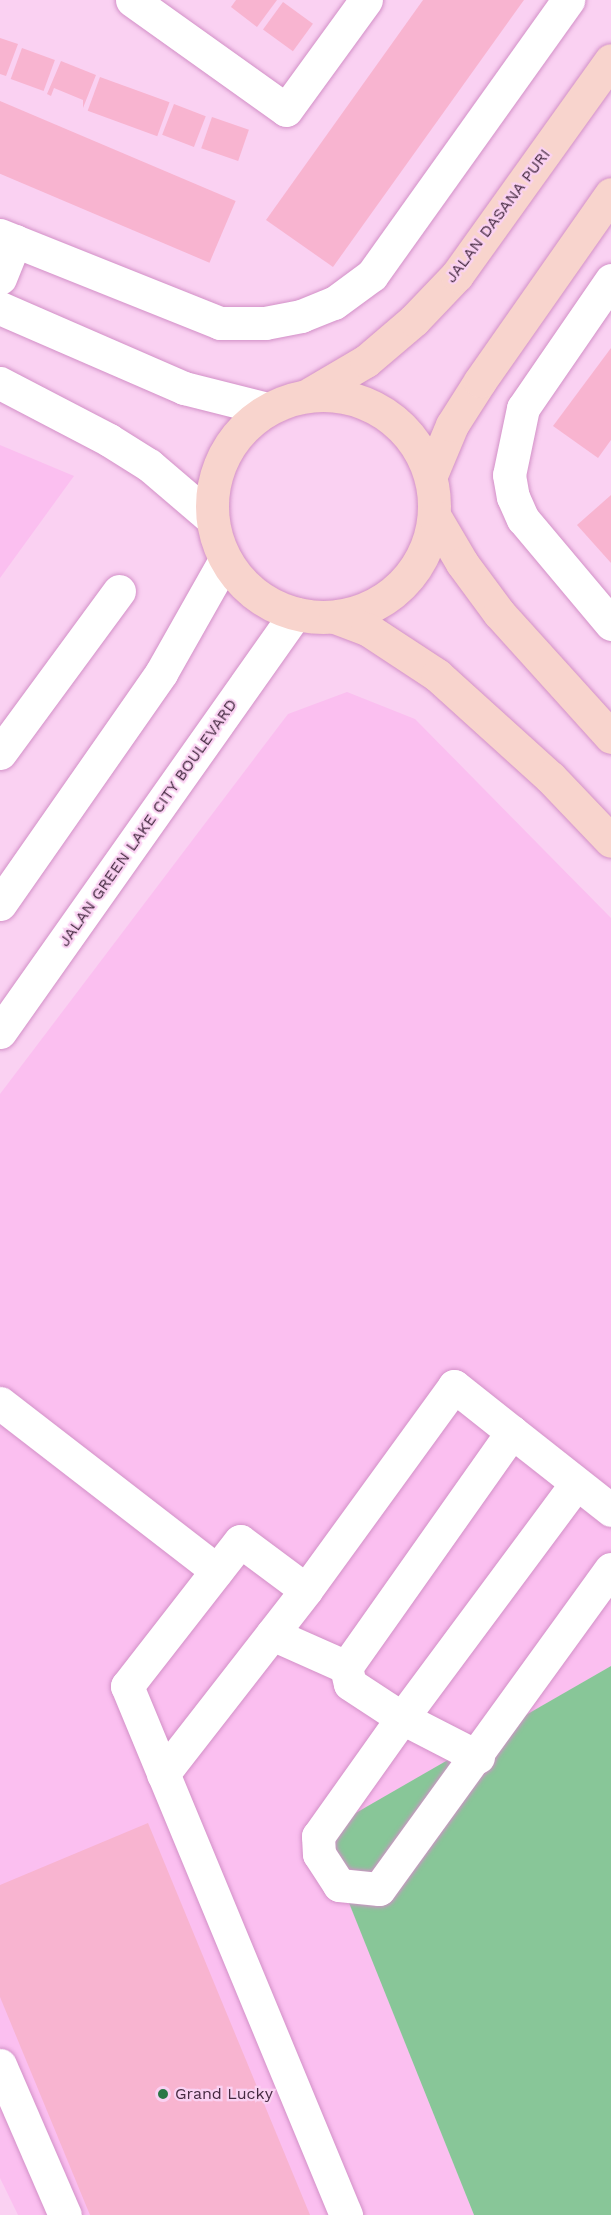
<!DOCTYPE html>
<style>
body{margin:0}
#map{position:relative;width:611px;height:2215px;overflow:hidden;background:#fad1f2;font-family:"Work Sans",sans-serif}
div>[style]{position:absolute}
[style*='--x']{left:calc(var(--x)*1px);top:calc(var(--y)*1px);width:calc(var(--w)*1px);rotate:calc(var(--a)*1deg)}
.built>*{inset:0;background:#fbbff0}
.green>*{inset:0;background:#88c698}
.building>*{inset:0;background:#f8b4d0;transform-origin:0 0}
.roads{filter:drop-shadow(0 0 2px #d290c7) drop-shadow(0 0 2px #d290c7)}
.minor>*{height:33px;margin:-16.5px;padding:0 16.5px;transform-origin:16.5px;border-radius:16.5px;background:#fff}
.major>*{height:33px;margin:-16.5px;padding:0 16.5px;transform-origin:16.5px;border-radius:16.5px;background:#f8d4cd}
.major>.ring{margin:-16.5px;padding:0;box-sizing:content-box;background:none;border:33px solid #f8d4cd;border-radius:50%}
.dots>*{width:16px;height:16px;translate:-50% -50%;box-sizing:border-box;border:3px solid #fad1f2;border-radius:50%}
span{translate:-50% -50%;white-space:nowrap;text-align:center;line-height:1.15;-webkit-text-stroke:4.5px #fad1f2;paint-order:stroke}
.street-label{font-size:16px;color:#452a41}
.poi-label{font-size:16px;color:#452a41}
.left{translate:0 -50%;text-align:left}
</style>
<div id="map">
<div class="built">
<div style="clip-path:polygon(0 445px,74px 476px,0 578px)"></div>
<div style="clip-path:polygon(347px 692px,415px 719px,611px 918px,611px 1666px,322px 1834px,474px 2215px,18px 2215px,0 2178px,0 1094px,288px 714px)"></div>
</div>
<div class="green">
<div style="clip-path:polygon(611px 1666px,611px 2215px,474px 2215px,321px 1833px)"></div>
</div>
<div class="building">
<div style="clip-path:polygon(236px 0,277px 0,257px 27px,231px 7px)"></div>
<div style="clip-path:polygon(423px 0,524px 0,333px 267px,266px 220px)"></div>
<div style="left:283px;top:2px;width:37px;height:34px;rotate:36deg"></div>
<div style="clip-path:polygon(0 38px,18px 44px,6px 76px,0 74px)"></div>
<div style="left:22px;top:48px;width:35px;height:33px;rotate:20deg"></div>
<div style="clip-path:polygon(61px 61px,96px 75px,83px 108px,83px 100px,54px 88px,51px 96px,47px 94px)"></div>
<div style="left:100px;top:77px;width:74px;height:36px;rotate:20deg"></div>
<div style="left:0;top:101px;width:256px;height:67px;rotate:23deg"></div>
<div style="left:174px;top:104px;width:34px;height:33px;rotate:21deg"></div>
<div style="left:212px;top:117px;width:39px;height:33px;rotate:19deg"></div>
<div style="clip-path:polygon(611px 348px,611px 440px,598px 458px,553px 426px)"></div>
<div style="clip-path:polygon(611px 495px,611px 563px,577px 525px)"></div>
<div style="clip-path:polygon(148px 1823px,310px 2215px,90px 2215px,0 1997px,0 1885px)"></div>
</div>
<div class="roads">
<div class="minor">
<div style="--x:132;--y:0;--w:189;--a:35.5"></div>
<div style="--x:286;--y:110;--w:136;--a:-54"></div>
<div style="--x:0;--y:235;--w:237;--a:21.8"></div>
<div style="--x:220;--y:323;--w:45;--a:0"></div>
<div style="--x:265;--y:323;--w:37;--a:-11"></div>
<div style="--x:301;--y:316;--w:35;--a:-22"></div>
<div style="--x:334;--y:303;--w:47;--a:-36.4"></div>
<div style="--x:372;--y:275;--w:338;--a:-54.5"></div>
<div style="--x:0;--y:278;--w:40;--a:-68"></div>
<div style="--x:611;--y:280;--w:155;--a:124.5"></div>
<div style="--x:523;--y:408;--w:68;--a:101.8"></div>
<div style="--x:509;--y:475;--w:22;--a:80"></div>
<div style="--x:513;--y:497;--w:24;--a:66"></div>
<div style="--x:523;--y:519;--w:137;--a:50"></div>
<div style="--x:0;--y:308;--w:201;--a:23.5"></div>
<div style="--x:184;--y:388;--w:86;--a:14.2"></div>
<div style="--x:0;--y:383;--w:123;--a:27.6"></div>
<div style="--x:109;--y:440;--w:47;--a:32"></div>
<div style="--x:149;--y:465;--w:82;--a:40.5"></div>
<div style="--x:0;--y:753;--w:201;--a:-53.7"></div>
<div style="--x:0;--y:904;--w:282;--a:-55.1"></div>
<div style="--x:161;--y:673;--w:130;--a:-60.5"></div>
<div style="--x:0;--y:1032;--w:512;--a:-54.79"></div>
<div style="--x:0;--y:1403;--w:274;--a:37.7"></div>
<div style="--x:512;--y:1432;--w:126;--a:38.2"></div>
<div style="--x:306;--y:1590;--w:82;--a:-143.4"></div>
<div style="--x:240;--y:1541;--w:184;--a:127.9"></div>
<div style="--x:127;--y:1686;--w:573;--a:67.51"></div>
<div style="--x:272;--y:1634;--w:81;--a:24"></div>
<div style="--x:478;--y:1757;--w:85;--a:-152.8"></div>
<div style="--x:402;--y:1718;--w:292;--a:-53.4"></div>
<div style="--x:163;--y:1774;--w:233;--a:-52.1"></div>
<div style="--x:306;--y:1590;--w:252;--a:-54"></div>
<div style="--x:454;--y:1386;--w:74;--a:38.4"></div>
<div style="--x:512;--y:1432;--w:288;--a:125.2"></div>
<div style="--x:346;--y:1667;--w:17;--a:77"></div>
<div style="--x:350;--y:1684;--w:62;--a:33.2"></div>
<div style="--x:402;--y:1718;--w:145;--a:125.4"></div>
<div style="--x:318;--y:1836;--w:18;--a:87"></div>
<div style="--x:319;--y:1854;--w:37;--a:57"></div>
<div style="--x:339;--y:1885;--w:40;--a:5.7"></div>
<div style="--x:379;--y:1889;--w:395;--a:-54.1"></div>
<div style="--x:0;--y:2065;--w:163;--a:66.6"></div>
</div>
<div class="major">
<div style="--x:308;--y:395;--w:67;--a:-30.4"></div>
<div style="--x:366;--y:361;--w:63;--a:-40.5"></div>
<div style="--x:414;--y:320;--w:62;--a:-46.3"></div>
<div style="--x:457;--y:275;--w:264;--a:-54.4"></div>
<div class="ring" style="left:212px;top:395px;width:189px;height:189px"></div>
<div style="--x:431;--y:475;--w:54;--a:-67.2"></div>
<div style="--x:452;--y:425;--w:52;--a:-57.5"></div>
<div style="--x:480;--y:381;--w:228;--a:-55"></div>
<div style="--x:435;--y:517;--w:53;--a:59.6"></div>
<div style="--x:462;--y:563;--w:62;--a:53.5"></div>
<div style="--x:499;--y:613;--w:167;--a:47.9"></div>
<div style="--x:335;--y:617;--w:34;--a:21"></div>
<div style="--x:367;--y:629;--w:84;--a:33.3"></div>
<div style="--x:437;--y:675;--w:152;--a:42.1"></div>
<div style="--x:550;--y:777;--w:88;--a:46.4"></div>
</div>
</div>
<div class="dots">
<div style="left:163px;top:2094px;background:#2a7746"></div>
</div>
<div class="street-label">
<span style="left:498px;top:216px;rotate:-53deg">JALAN DASANA PURI</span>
<span style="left:148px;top:823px;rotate:-55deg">JALAN GREEN LAKE CITY BOULEVARD</span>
</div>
<div class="poi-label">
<span class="left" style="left:175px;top:2094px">Grand Lucky</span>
</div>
</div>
